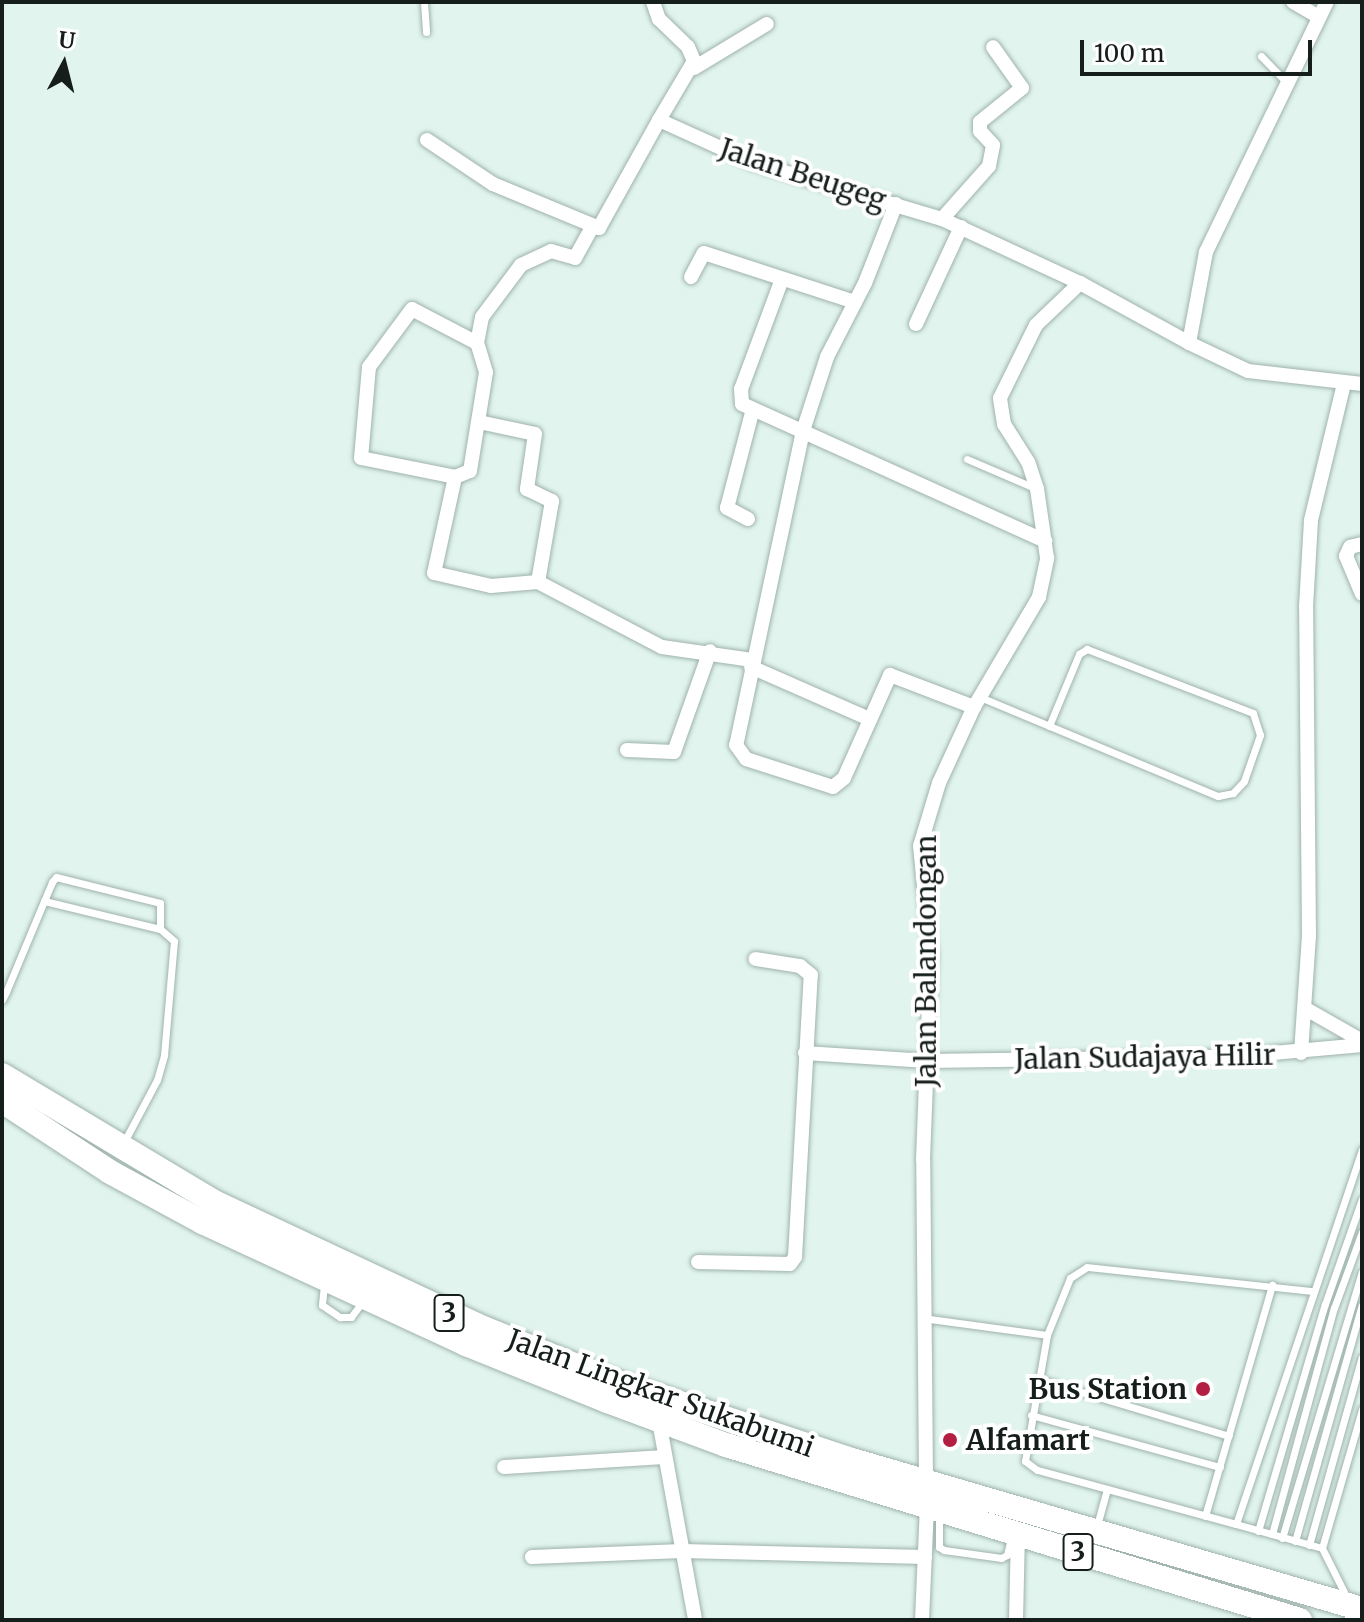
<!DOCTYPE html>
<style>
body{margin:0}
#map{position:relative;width:1364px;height:1622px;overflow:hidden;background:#e1f5ee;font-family:Merriweather,serif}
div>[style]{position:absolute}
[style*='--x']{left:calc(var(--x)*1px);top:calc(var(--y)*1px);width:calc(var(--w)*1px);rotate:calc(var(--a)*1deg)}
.roads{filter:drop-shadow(0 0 2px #9fb2ac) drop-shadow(0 0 2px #9fb2ac)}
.service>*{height:7px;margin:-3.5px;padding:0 3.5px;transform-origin:3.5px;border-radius:3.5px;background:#fff}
.minor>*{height:14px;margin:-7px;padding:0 7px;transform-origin:7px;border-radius:7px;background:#fff}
.primary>*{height:24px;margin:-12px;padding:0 12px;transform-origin:12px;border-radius:12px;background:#fff}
.dots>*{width:22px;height:22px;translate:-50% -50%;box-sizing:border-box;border:4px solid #fff;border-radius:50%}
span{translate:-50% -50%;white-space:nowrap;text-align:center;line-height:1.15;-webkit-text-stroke:8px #fff;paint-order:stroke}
.shield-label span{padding:2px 6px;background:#fff;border:2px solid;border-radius:6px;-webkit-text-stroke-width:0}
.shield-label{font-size:26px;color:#161e1b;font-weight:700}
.street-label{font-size:28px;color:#161e1b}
.poi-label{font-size:28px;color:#161e1b;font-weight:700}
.right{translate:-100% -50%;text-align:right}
.left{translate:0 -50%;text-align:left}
.frame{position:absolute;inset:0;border:4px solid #161e1b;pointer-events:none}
.north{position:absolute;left:24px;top:24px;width:80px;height:80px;-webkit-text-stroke:6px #fff;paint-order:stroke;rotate:7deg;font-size:22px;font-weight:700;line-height:32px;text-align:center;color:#161e1b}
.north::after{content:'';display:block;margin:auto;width:28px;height:36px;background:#161e1b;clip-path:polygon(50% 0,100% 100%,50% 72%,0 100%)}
.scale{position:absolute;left:1080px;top:40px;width:232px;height:36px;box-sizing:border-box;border:4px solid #161e1b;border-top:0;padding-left:10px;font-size:24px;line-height:28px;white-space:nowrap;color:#161e1b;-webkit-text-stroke:6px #fff;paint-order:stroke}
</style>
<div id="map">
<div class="roads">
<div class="service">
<div style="--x:424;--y:2;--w:30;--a:86"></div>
<div style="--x:1261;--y:56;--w:36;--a:46"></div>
<div style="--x:967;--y:459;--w:74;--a:23.1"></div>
<div style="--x:980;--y:697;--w:258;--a:22.6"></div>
<div style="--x:1218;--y:796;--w:15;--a:-11"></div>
<div style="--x:1233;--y:793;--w:16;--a:-47"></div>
<div style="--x:1244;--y:781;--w:49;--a:-70.8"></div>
<div style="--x:1260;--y:735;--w:23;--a:-108"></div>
<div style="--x:1253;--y:713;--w:178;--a:-158.9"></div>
<div style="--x:1087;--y:649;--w:9;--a:148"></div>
<div style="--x:1079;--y:654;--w:78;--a:112.6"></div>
<div style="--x:2;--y:1000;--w:9;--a:-63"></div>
<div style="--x:6;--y:992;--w:99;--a:-67.3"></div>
<div style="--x:44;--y:901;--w:21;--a:-67"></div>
<div style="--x:52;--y:882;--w:6;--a:-51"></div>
<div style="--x:56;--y:877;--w:107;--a:14"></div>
<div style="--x:160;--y:903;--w:26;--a:90"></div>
<div style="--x:160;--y:929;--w:119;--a:-166.4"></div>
<div style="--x:124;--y:1142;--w:70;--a:-62"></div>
<div style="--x:157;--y:1080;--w:26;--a:-74"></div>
<div style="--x:164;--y:1055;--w:114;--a:-85"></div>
<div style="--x:174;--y:941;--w:18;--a:-139"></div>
<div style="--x:324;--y:1285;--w:20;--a:96"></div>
<div style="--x:322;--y:1305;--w:22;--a:34"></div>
<div style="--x:340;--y:1317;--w:11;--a:0"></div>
<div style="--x:351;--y:1317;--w:21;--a:-53"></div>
<div style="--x:922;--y:1318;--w:126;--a:7.7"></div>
<div style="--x:1038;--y:1379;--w:199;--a:16.6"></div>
<div style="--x:1031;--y:1415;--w:196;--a:15.4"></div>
<div style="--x:939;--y:1515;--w:32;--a:90"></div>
<div style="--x:939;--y:1547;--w:6;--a:31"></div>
<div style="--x:944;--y:1550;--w:58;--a:8"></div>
<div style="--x:1001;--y:1558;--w:7;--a:-27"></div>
<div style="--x:1007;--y:1555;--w:18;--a:-77"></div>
<div style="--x:1205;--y:1516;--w:241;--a:-73.8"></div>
<div style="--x:1236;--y:1524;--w:206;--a:-164.8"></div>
<div style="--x:1037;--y:1470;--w:15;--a:-143"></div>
<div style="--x:1025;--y:1461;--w:128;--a:-80.1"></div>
<div style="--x:1047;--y:1335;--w:61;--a:-68"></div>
<div style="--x:1070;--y:1278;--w:20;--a:-33"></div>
<div style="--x:1087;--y:1267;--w:226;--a:6.1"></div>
<div style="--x:1096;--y:1529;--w:41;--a:-74.6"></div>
<div style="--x:1258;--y:1531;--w:237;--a:-73.6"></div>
<div style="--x:1325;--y:1304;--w:111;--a:-70.6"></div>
<div style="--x:1272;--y:1534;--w:234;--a:-74.7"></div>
<div style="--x:1334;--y:1308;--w:81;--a:-69.8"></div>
<div style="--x:1282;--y:1538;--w:278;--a:-73.3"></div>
<div style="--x:1295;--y:1541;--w:245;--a:-74.2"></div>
<div style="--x:1309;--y:1545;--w:195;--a:-74.3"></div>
<div style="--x:1322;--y:1548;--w:145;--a:-73.9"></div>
<div style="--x:1347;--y:1620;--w:15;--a:-74"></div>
<div style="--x:1351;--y:1606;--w:65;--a:-116.6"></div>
<div style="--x:1322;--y:1548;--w:89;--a:-164.4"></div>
<div style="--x:1236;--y:1524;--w:395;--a:-71.4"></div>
</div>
<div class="minor">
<div style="--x:653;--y:2;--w:18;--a:71"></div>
<div style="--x:659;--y:19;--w:40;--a:44"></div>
<div style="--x:688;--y:47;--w:15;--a:67"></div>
<div style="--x:694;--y:61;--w:69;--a:120.7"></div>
<div style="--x:659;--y:120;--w:104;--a:24.4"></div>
<div style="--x:754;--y:163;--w:196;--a:16.6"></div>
<div style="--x:942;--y:219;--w:152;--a:24.9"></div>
<div style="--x:1293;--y:2;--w:30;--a:30"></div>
<div style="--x:694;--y:68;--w:85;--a:-31.1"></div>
<div style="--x:427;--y:140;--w:79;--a:33.7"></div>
<div style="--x:493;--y:184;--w:115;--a:22.5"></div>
<div style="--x:599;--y:228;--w:124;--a:-60.9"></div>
<div style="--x:896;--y:204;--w:85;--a:111.4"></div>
<div style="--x:865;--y:283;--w:83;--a:117.2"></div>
<div style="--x:827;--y:357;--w:78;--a:108"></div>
<div style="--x:803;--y:431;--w:321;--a:102"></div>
<div style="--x:736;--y:745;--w:17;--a:54"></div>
<div style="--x:746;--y:759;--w:91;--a:17.8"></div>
<div style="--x:833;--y:787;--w:14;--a:-39"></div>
<div style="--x:844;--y:778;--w:113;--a:-65.9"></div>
<div style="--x:890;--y:675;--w:90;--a:20.9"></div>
<div style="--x:942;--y:219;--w:71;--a:-48.4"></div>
<div style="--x:989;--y:166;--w:21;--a:-79"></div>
<div style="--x:993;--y:145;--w:19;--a:-133"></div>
<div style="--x:980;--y:131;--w:9;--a:-90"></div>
<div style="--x:980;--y:122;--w:54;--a:-39"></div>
<div style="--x:1022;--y:88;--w:50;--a:-125.3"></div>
<div style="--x:691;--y:277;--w:27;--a:-62"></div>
<div style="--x:704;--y:253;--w:159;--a:18"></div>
<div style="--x:782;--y:279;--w:117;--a:110.4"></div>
<div style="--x:741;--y:389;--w:15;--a:86"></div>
<div style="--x:742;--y:404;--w:333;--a:24.3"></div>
<div style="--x:916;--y:324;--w:107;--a:-65.1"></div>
<div style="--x:477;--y:343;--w:73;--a:-152.4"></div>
<div style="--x:412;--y:309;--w:72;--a:126.6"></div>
<div style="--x:369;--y:367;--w:91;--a:95"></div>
<div style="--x:361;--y:458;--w:96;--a:11.4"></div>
<div style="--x:455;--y:477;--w:16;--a:-22"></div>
<div style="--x:470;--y:471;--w:100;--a:-80.8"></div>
<div style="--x:486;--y:372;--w:30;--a:-107"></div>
<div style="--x:477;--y:343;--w:26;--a:-79"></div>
<div style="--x:482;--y:317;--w:65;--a:-53.1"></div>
<div style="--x:521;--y:265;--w:33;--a:-25"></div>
<div style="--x:551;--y:251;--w:25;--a:16"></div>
<div style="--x:575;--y:258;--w:35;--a:-61"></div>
<div style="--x:1189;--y:343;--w:65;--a:25.4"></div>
<div style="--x:1248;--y:371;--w:115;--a:6.5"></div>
<div style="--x:479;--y:422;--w:57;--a:12.1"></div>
<div style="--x:535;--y:434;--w:56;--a:98.3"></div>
<div style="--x:527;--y:489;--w:28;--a:26"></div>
<div style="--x:552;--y:501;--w:82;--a:99.8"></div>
<div style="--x:455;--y:477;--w:98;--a:102.3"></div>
<div style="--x:434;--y:573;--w:58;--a:12.8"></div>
<div style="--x:491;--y:586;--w:47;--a:-4.9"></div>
<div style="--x:538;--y:582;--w:140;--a:27.7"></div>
<div style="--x:662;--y:647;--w:91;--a:8.2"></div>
<div style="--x:748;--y:519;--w:24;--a:-152"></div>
<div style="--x:727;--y:508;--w:102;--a:-75.3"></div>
<div style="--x:1362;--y:544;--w:12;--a:166"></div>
<div style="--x:1350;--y:547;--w:10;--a:114"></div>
<div style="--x:1346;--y:556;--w:41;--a:67.2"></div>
<div style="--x:751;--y:667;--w:127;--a:23.7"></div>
<div style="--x:627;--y:750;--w:47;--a:2.4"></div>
<div style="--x:674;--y:752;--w:107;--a:-70.4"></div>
<div style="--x:1306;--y:1009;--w:64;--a:29.7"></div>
<div style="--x:805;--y:1053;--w:122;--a:3.8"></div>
<div style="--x:927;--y:1061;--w:301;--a:-0.8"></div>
<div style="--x:1228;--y:1057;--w:135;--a:-5.1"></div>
<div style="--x:1301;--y:1053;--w:117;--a:-86.1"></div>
<div style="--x:1309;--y:936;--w:329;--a:-90.5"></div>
<div style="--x:1306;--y:607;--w:87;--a:-86.7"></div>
<div style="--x:1311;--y:520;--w:140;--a:-76.4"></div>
<div style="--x:698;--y:1262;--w:92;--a:1.2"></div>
<div style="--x:790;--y:1264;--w:9;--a:-54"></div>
<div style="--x:795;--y:1257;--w:282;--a:-86.8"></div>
<div style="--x:811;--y:975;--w:14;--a:-141"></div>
<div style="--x:800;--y:966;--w:45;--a:-171"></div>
<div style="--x:659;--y:1421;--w:202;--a:79.7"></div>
<div style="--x:504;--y:1467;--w:161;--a:-3.6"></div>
<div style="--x:926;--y:1480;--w:320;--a:-90.5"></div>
<div style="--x:923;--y:1160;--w:204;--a:-87.8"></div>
<div style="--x:931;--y:956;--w:111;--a:-95.7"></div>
<div style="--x:920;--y:846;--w:66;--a:-73.2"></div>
<div style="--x:939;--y:783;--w:84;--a:-65.3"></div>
<div style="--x:974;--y:707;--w:128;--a:-59.4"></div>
<div style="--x:1039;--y:597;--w:40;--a:-78"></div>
<div style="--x:1047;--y:558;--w:70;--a:-98.2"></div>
<div style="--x:1037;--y:489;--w:28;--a:-108"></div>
<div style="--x:1028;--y:462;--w:45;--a:-122.3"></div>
<div style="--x:1004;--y:424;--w:26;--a:-99"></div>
<div style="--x:1000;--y:398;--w:81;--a:-63.7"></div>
<div style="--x:1036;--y:325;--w:61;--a:-43.7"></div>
<div style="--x:1080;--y:283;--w:124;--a:28.8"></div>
<div style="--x:1189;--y:343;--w:93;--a:-79.4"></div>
<div style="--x:1206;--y:252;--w:278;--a:-64.2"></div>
<div style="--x:532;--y:1557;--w:150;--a:-2.3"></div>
<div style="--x:682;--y:1551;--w:243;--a:1.4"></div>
<div style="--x:922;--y:1620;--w:114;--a:-87.5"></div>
<div style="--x:1016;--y:1620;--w:87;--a:-88.7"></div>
</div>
<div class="primary">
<div style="--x:2;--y:1075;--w:247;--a:30.9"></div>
<div style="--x:214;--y:1202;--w:289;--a:25.1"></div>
<div style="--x:476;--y:1325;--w:148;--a:22.2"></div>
<div style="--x:613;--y:1381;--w:252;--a:18.3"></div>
<div style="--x:852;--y:1460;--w:531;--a:16.29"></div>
<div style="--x:2;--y:1101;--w:129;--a:33.3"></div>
<div style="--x:110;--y:1172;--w:105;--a:28.5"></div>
<div style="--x:202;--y:1222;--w:291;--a:24.8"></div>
<div style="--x:466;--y:1344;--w:152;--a:22"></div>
<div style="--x:607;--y:1401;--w:127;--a:20.3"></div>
<div style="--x:726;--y:1445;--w:600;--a:16.96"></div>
</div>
</div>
<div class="dots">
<div style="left:1203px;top:1389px;background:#b21f41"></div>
<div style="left:950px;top:1440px;background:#b21f41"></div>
</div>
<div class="shield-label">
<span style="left:449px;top:1313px">3</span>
<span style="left:1078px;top:1552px">3</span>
</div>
<div class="street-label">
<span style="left:803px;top:174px;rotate:18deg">Jalan Beugeg</span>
<span style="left:926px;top:961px;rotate:-90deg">Jalan Balandongan</span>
<span style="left:1145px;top:1057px;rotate:-1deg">Jalan Sudajaya Hilir</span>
<span style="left:661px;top:1393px;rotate:20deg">Jalan Lingkar Sukabumi</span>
</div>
<div class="poi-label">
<span class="right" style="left:1187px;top:1389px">Bus Station</span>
<span class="left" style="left:966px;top:1440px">Alfamart</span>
</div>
<div class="frame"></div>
<div class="north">U</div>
<div class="scale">100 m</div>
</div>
